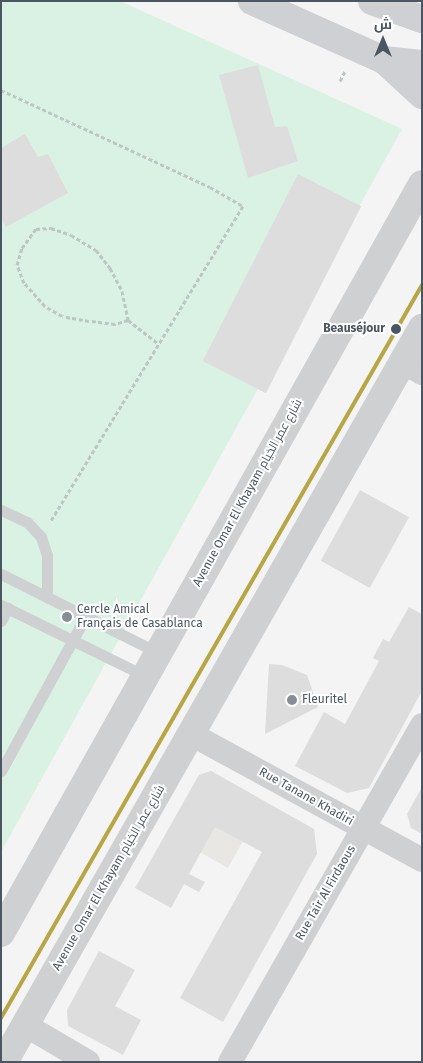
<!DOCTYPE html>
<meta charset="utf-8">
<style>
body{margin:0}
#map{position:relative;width:423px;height:1063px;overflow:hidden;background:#f4f4f4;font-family:"Fira Sans",Cairo,sans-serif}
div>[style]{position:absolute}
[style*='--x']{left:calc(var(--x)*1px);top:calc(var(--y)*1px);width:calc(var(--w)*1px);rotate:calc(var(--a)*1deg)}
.commercial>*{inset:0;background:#e8e7e3}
.green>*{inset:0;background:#d9f2e3}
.building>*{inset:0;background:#ddddde;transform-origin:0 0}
.path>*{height:3px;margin-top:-1.5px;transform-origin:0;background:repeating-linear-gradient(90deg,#bcc7c4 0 4px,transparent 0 6.5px)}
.service>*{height:11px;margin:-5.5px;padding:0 5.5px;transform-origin:5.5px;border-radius:5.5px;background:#ced0d2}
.minor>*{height:24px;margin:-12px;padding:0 12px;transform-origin:12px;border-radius:12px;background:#ced0d2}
.tertiary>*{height:28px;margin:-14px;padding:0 14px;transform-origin:14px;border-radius:14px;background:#ced0d2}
.secondary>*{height:28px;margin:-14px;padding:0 14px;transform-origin:14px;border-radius:14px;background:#ced0d4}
.tram-1>*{height:4px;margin:-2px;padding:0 2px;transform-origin:2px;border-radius:2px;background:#b7a643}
.dots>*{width:14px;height:14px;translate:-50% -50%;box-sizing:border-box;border:2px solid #fff;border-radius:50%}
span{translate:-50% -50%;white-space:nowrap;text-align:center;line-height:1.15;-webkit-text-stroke:4px #fff;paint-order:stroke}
.stop-label{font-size:12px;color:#4a5661;font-weight:700}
.right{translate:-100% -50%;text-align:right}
.street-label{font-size:12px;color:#4a5661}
.poi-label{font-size:12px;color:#4a5661}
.left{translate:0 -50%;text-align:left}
.frame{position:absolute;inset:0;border:2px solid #4a5661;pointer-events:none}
.north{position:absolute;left:358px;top:15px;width:50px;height:50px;-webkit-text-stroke:4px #fff;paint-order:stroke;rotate:0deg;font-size:14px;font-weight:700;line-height:20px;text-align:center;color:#4a5661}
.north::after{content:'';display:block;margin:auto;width:18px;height:22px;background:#4a5661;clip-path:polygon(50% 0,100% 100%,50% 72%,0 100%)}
</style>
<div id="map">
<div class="commercial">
<div style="clip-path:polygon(211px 771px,265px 802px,228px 868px,166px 833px,199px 775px)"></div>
</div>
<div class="green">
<div style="clip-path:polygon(1px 1px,120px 1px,402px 129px,1px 852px)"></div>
</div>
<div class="building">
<div style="clip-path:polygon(258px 65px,275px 127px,287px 126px,298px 161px,248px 178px,219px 75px)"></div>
<div style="clip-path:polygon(25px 134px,38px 157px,48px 154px,68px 193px,6px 227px,1px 217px,1px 148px)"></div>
<div style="left:298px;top:174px;width:71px;height:210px;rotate:27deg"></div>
<div style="left:360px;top:490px;width:56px;height:81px;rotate:29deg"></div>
<div style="clip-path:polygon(409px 607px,422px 614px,422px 691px,369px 788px,347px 793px,295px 766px,324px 712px,345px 724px,379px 661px,373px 658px,383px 639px,389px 642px)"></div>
<div style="clip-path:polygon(269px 664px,282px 665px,307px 675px,318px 707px,265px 734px)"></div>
<div style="clip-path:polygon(211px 771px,314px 829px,317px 854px,223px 1022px,180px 998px,262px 852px,215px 827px,189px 874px,205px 882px,199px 892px,184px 884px,171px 908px,135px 888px,199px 775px)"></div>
<div style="clip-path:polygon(422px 787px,422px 834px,411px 828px,407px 814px)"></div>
<div style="clip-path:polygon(99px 951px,135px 970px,115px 1006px,141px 1020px,123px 1055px,68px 1026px,67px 1010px)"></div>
</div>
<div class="path">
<div style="--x:340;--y:81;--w:11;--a:-63"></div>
<div style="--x:1;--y:90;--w:230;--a:24.9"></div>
<div style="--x:210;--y:187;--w:38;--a:30"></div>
<div style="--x:243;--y:206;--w:368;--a:121.4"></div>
<div style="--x:128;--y:320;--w:14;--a:163"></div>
<div style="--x:115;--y:324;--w:26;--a:-173"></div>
<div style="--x:89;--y:321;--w:27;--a:-170"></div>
<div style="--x:62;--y:316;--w:20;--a:-150"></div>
<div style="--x:45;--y:306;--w:31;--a:-132"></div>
<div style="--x:24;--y:283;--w:19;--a:-111"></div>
<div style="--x:17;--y:265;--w:18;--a:-74"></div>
<div style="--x:22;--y:248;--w:24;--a:-54"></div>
<div style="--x:36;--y:229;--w:15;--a:-4"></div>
<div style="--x:51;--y:228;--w:21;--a:19"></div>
<div style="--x:71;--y:235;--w:29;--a:31"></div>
<div style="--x:96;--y:250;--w:23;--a:52"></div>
<div style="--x:110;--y:268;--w:26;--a:62"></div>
<div style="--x:122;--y:291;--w:30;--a:78"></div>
<div style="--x:128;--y:320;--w:39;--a:38"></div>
</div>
<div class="service">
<div style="--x:1;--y:510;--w:29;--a:25"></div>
<div style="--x:27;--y:522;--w:21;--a:47"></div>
<div style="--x:41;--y:537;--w:19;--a:72"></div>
<div style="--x:47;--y:555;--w:42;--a:90"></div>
<div style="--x:1;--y:574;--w:177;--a:26.6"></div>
<div style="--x:1;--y:605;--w:161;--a:26.2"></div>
<div style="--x:1;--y:621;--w:15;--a:-62"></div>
<div style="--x:1;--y:771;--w:177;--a:-61.3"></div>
</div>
<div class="minor">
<div style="--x:403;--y:362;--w:22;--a:30"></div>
<div style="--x:191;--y:734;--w:263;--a:28.6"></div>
<div style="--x:25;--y:1025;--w:73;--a:30.4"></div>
<div style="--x:230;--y:1062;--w:388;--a:-60.3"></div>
</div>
<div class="tertiary">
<div style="--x:1;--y:933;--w:859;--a:-60.66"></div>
<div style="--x:4;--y:1062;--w:845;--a:-60.34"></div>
</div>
<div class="secondary">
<div style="--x:252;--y:1;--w:145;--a:24.1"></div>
<div style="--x:384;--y:60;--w:38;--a:6"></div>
<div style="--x:372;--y:1;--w:53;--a:19.8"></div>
<div style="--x:384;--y:60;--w:52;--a:42.6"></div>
</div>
<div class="tram-1">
<div style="--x:1;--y:1018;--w:845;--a:-60.13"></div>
</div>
<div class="dots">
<div style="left:396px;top:329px;background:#4a5661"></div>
<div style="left:67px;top:617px;background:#868d94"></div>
<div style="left:292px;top:700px;background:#868d94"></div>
</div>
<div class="stop-label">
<span class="right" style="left:385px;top:329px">Beauséjour</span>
</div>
<div class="street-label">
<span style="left:248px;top:493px;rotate:-61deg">Avenue Omar El Khayam شارع عمر الخيام</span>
<span style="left:306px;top:797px;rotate:29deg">Rue Tanane Khadiri</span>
<span style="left:109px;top:878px;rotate:-60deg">Avenue Omar El Khayam شارع عمر الخيام</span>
<span style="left:326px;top:893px;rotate:-60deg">Rue Tair Al Firdaous</span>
</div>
<div class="poi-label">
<span class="left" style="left:77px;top:617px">Cercle Amical<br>Français de Casablanca</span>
<span class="left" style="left:302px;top:700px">Fleuritel</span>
</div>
<div class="frame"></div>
<div class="north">ش</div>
</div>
